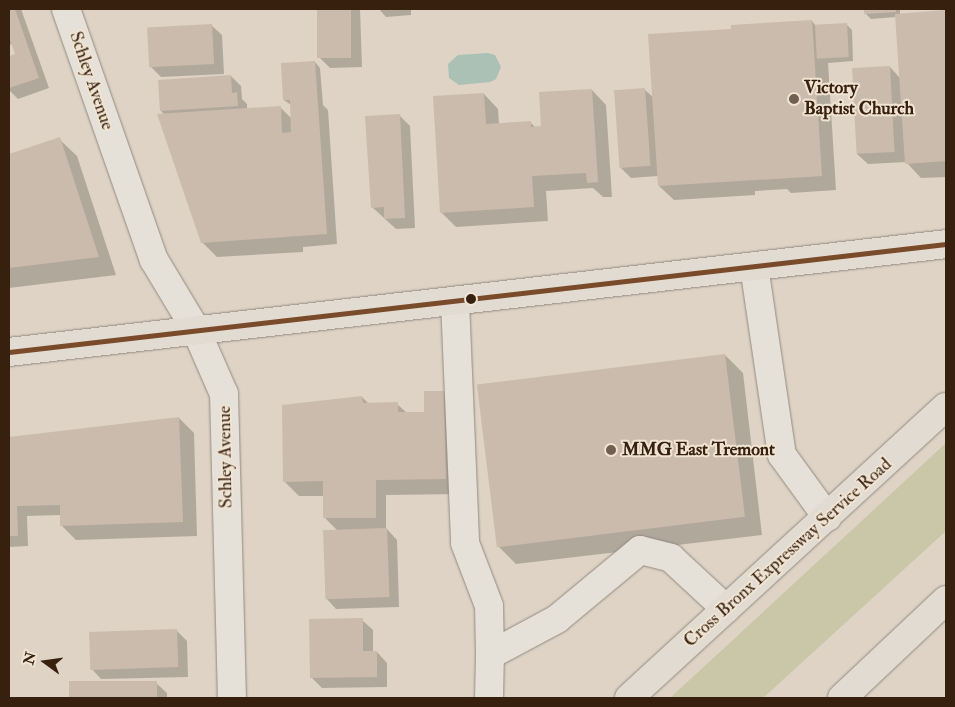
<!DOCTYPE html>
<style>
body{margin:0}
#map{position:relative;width:955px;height:707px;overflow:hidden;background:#ded3c4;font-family:"IM FELL Double Pica",serif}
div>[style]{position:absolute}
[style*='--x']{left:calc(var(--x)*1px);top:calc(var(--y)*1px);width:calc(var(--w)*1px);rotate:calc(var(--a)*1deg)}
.green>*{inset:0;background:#c9c7a7}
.water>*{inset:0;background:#acc1b5}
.shadow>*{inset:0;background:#0003}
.building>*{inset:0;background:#cbbbad;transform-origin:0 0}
.roads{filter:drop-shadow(0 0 1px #938a80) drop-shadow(0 0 1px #938a80)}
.minor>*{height:28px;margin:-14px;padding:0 14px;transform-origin:14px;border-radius:14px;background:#e5e0d8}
.major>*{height:28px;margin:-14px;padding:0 14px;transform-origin:14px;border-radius:14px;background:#e1dbd2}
.highway>*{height:28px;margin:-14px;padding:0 14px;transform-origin:14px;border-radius:14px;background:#e1dbd2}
.bus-1>*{height:5px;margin:-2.5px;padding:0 2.5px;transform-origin:2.5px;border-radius:2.5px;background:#7a4b2a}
.dots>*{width:14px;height:14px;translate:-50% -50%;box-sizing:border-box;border:2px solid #f0e4d2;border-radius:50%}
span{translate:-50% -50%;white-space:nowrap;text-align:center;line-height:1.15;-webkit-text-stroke:4px #f0e4d2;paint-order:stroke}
.street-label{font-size:18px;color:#38200f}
.poi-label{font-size:18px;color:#38200f;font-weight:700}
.left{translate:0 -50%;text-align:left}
.frame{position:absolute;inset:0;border:10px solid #38200f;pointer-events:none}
.north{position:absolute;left:20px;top:637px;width:50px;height:50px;-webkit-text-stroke:4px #f0e4d2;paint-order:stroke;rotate:284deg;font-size:14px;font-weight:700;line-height:20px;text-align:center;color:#38200f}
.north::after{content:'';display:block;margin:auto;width:18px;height:22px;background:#38200f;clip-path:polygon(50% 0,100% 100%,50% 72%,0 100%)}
</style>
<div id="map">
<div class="green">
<div style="clip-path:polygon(946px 443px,946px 531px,763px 698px,670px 698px)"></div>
</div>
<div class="water">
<div style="clip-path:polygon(488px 53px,495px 55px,501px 67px,496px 79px,490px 82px,459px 85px,449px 78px,448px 64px,458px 55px)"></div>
</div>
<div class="shadow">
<div style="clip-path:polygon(9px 9px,21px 9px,49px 88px,18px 99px,9px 90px,9px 58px,16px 55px,12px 44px,9px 45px)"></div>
<div style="clip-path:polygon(318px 9px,360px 9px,362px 67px,330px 68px,320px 58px)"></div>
<div style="clip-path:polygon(379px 9px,411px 9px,411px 15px,386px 17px)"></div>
<div style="clip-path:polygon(865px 9px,900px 9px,900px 14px,946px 12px,946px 177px,921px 178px,906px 162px,868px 164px,857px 154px,890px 67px,900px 78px,896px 17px,871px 19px,866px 14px)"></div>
<div style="clip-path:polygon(812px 21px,816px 26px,847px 25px,852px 30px,853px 61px,828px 63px,836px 190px,791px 193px,787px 189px,755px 191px,755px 195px,674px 200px,659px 186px,658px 176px,631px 178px,621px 168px,645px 90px,654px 98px,733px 30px)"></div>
<div style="clip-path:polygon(211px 25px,222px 35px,224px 74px,161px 77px,150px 66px)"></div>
<div style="clip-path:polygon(315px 62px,320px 68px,323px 105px,328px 110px,337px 244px,303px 247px,303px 252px,217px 257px,202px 242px,165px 115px,161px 111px,231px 76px,241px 86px,242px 99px,247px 104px,247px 109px,280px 107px,292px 119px,291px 105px,284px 100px)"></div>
<div style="clip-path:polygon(592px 90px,606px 105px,612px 197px,603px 197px,593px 188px,546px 191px,548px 221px,456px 227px,441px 212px,484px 94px,498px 109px,499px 124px,530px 122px,536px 128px,543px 128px)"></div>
<div style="clip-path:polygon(400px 116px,410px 126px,415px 228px,396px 229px,372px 207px)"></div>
<div style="clip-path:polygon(59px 139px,77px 156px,116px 275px,9px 288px,9px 155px)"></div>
<div style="clip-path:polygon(725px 355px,743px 373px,762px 535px,516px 564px,498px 546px)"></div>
<div style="clip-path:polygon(444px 392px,459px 407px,460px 494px,386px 495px,386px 528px,397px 540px,399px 607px,336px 609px,326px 598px,337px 530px,325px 518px,324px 496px,299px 496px,284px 481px,362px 397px,369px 404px,397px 404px,407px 413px,426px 413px)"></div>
<div style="clip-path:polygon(179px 418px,194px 433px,197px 536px,76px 540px,61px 525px,61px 515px,27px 516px,28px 546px,9px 547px,9px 438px)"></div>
<div style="clip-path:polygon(362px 620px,373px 630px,373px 652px,377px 652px,387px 663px,387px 687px,322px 688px,312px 678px)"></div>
<div style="clip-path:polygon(176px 630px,187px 641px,188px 677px,101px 679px,91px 668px)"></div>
<div style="clip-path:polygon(156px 683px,167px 693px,167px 698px,71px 698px,70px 684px)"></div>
</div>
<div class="building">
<div style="clip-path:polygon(9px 9px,15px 9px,39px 78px,9px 88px,9px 56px,15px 54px,9px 37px)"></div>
<div style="left:317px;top:9px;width:34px;height:49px"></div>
<div style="clip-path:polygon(864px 9px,896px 9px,896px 12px,864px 14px)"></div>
<div style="clip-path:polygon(946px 10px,946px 161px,905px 164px,895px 14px)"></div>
<div style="clip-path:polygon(812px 20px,822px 176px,658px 186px,648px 34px,731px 29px,731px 25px)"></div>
<div style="left:847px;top:23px;width:34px;height:32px;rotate:87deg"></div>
<div style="left:212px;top:24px;width:40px;height:65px;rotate:87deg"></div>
<div style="clip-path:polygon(315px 61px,327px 234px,201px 243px,157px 114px,281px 106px,282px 133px,291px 132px,290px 100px,283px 100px,281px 63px)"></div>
<div style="left:890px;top:66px;width:86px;height:38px;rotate:87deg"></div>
<div style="clip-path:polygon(231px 75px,232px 93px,237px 92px,238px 106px,160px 111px,158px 80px)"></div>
<div style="left:645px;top:88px;width:78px;height:31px;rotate:86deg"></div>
<div style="clip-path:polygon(592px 89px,598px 182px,587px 183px,586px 173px,532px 176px,534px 207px,440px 213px,433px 96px,484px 93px,486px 124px,531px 121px,531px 127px,541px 126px,539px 92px)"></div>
<div style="clip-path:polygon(400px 114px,405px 218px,384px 219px,384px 207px,371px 208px,365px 116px)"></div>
<div style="clip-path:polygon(60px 137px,99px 257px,9px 268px,9px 154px)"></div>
<div style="left:725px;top:354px;width:164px;height:250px;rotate:83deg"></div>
<div style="clip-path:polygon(424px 391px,444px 391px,446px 479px,376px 480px,376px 518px,323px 518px,323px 481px,283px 482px,282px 405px,362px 396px,363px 403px,398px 402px,398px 412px,424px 412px)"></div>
<div style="clip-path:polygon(179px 417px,183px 522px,60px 526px,60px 505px,17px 506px,18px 536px,9px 536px,9px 437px)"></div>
<div style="left:387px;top:528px;width:69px;height:64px;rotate:88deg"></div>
<div style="clip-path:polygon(363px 618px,363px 651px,377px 651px,377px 677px,310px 678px,309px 619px)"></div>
<div style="left:177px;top:629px;width:38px;height:88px;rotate:88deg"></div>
<div style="left:157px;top:681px;width:17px;height:88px;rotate:90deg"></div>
</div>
<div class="roads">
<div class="minor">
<div style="--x:66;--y:9;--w:266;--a:70.7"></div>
<div style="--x:154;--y:260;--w:82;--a:59"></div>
<div style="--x:196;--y:330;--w:70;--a:66.4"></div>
<div style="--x:224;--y:394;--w:304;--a:88.5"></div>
<div style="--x:754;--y:266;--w:191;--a:81.6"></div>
<div style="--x:782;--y:455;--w:77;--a:54"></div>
<div style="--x:455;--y:301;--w:242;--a:87.6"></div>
<div style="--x:465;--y:543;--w:67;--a:69.1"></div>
<div style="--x:489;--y:606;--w:49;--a:88.8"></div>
<div style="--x:489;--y:698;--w:43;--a:-88.7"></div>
<div style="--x:490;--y:655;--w:76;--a:-28.2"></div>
<div style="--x:557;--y:619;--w:108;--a:-39.7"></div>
<div style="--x:640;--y:550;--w:32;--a:14"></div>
<div style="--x:671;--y:558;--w:75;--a:42.8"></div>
</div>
<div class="major">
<div style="--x:9;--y:352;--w:943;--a:-6.57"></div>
<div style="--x:629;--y:698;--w:430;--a:-42.6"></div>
</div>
<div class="highway">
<div style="--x:842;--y:698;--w:143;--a:-43.3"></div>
</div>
</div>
<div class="bus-1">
<div style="--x:9;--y:352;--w:943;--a:-6.57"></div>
</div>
<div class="dots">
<div style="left:794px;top:99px;background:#725f4e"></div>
<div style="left:471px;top:299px;background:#38200f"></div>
<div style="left:611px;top:450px;background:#725f4e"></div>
</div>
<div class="street-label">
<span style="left:91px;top:81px;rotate:71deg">Schley Avenue</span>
<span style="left:226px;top:457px;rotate:-91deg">Schley Avenue</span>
<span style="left:788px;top:553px;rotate:-42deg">Cross Bronx Expressway Service Road</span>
</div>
<div class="poi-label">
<span class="left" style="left:804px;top:99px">Victory<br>Baptist Church</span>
<span class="left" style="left:622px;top:450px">MMG East Tremont</span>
</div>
<div class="frame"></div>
<div class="north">N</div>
</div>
